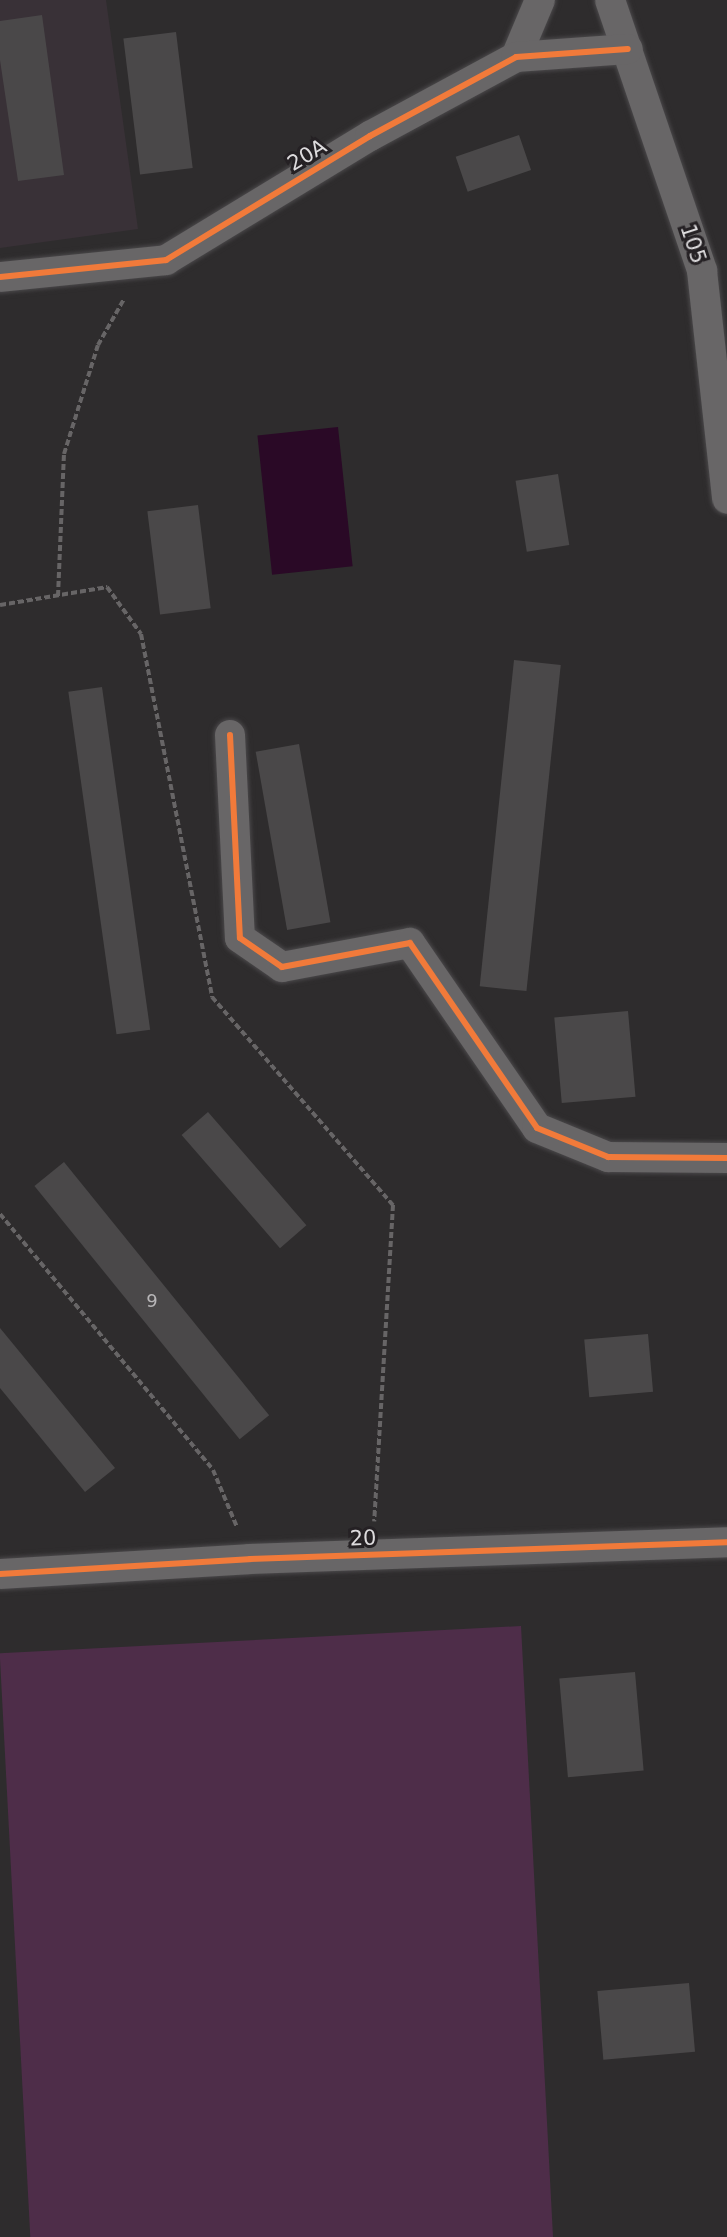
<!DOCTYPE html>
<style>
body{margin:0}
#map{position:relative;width:727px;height:2237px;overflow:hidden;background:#2e2c2d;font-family:"DejaVu Sans",sans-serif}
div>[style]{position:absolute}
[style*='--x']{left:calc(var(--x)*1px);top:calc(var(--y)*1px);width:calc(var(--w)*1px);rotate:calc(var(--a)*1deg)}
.built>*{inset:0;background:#393137}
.green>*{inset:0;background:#4e2d49;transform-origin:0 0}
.water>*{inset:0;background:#2a0926;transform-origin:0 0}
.building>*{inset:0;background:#4a4849;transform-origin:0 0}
.path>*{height:4px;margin-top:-2px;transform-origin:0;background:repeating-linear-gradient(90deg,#676566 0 6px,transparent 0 9px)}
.roads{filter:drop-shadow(0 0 2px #4a484a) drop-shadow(0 0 2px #4a484a)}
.minor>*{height:30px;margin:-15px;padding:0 15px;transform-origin:15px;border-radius:15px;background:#686667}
.cycleway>*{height:6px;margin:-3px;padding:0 3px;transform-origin:3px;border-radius:3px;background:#f17a3a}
span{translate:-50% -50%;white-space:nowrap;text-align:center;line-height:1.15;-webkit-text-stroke:6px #252124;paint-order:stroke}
.number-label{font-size:18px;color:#b8b6b8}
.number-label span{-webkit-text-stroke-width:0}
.street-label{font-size:21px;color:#dddbdd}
</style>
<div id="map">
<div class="built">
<div style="clip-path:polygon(0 0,106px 0,138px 229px,0 248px)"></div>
</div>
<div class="green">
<div style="left:521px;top:1626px;width:612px;height:522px;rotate:87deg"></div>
</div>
<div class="water">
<div style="left:338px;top:427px;width:140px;height:81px;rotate:84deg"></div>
</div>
<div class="building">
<div style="clip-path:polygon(42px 15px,64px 175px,18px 181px,0 60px,0 21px)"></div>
<div style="left:176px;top:32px;width:137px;height:53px;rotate:83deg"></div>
<div style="left:519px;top:135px;width:37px;height:67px;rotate:71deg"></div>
<div style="left:558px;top:474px;width:72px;height:43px;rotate:81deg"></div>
<div style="left:198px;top:505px;width:104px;height:51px;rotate:83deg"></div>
<div style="left:514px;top:660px;width:47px;height:328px;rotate:6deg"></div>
<div style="left:102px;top:687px;width:346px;height:34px;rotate:82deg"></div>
<div style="left:299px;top:744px;width:181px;height:44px;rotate:80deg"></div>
<div style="left:628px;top:1011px;width:86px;height:74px;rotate:85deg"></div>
<div style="left:208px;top:1112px;width:150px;height:35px;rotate:49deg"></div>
<div style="left:64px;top:1162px;width:326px;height:38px;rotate:51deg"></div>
<div style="clip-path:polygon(0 1328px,115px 1468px,85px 1492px,0 1388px)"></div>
<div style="left:648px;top:1334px;width:58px;height:64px;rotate:85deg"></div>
<div style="left:635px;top:1672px;width:99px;height:76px;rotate:85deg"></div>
<div style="left:689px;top:1983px;width:69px;height:92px;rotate:85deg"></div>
</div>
<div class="path">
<div style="--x:58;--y:596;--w:142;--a:-87.6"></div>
<div style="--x:64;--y:454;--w:114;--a:-72.7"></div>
<div style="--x:98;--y:345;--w:53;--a:-60.5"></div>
<div style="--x:0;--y:605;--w:109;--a:-9.5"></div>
<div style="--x:107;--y:587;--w:58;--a:54.1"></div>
<div style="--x:141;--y:634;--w:370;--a:78.9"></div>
<div style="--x:212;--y:997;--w:276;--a:49"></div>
<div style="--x:393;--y:1205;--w:317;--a:93.4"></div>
<div style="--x:0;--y:1214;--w:333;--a:50.2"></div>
<div style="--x:213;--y:1470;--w:62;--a:67.2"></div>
</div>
<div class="roads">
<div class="minor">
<div style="--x:610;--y:0;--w:286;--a:71.2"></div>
<div style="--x:702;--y:271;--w:229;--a:83.7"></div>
<div style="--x:516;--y:57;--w:62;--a:-67.2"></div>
<div style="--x:0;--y:277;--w:167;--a:-5.8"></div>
<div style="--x:166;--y:260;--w:239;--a:-31.3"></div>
<div style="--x:370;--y:136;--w:166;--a:-28.4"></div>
<div style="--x:516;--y:57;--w:112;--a:-4.1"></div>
<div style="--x:230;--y:735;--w:203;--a:87.2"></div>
<div style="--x:240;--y:938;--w:51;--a:34.6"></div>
<div style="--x:282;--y:967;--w:130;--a:-10.6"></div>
<div style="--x:410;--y:943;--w:224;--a:55.5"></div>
<div style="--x:537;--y:1128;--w:77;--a:22.2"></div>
<div style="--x:608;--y:1157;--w:119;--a:0.5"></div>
<div style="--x:0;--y:1574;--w:250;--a:-3.4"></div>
<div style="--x:250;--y:1559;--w:477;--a:-2"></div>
</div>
</div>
<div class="cycleway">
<div style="--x:0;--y:277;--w:167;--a:-5.8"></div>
<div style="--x:166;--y:260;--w:239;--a:-31.3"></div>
<div style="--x:370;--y:136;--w:166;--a:-28.4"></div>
<div style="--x:516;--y:57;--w:112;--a:-4.1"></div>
<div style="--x:230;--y:735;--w:203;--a:87.2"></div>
<div style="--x:240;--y:938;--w:51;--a:34.6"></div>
<div style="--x:282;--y:967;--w:130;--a:-10.6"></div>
<div style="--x:410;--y:943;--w:224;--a:55.5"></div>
<div style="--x:537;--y:1128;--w:77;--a:22.2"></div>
<div style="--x:608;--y:1157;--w:119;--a:0.5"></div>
<div style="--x:0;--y:1574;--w:250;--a:-3.4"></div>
<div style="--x:250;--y:1559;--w:477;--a:-2"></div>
</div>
<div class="number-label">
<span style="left:152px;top:1301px">9</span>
</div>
<div class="street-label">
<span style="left:307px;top:155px;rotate:-31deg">20A</span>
<span style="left:693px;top:244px;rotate:72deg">105</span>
<span style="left:363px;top:1538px;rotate:-2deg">20</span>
</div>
</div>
